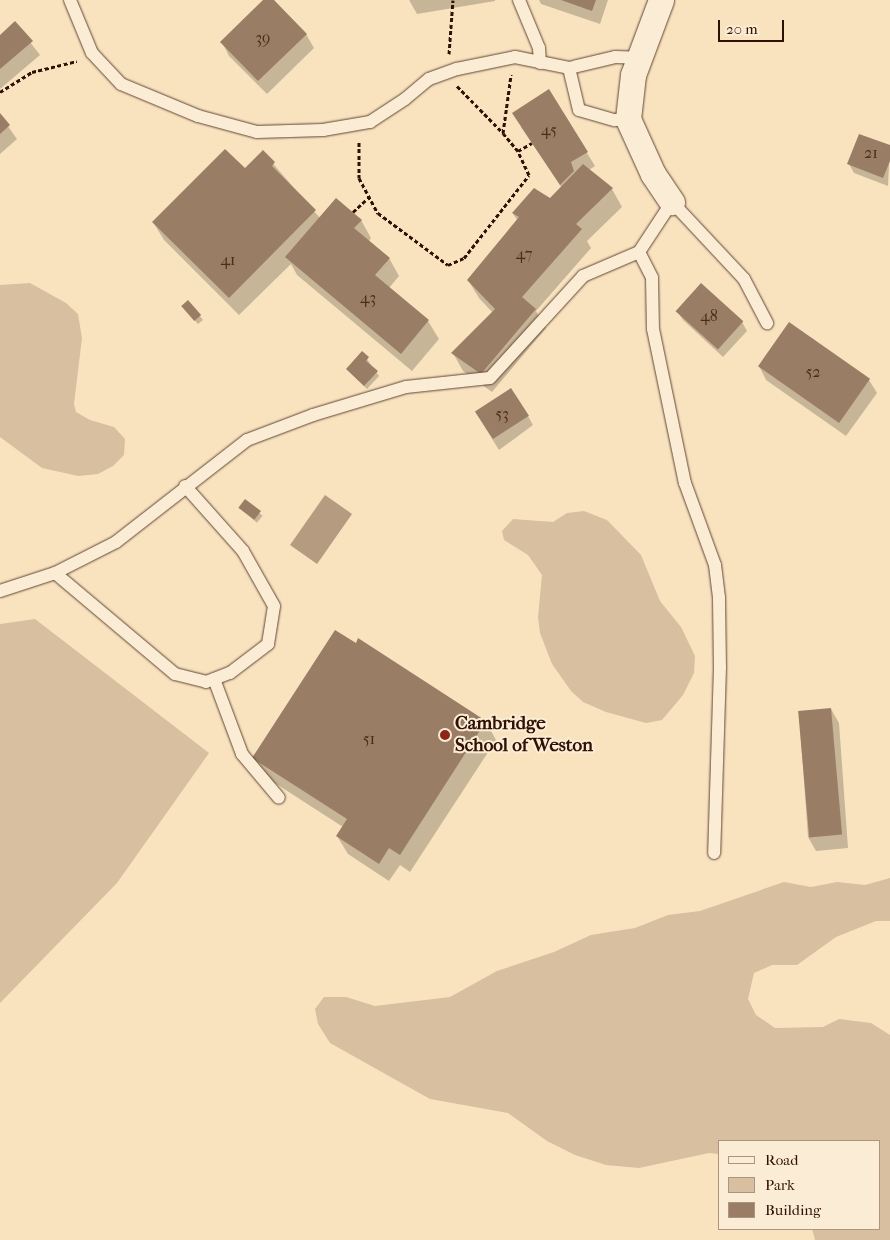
<!DOCTYPE html>
<style>
body{margin:0}
#map{position:relative;width:890px;height:1240px;overflow:hidden;background:#f9e3bf;font-family:"IM FELL French Canon",serif}
div>[style]{position:absolute}
[style*='--x']{left:calc(var(--x)*1px);top:calc(var(--y)*1px);width:calc(var(--w)*1px);rotate:calc(var(--a)*1deg)}
.green>*{inset:0;background:#d7bf9f}
.water>*{inset:0;background:#b59b7f;transform-origin:0 0}
.shadow>*{inset:0;background:#0003;transform-origin:0 0}
.building>*{inset:0;background:#997e65;transform-origin:0 0}
.path>*{height:3px;margin-top:-1.5px;transform-origin:0;background:repeating-linear-gradient(90deg,#301004 0 4px,transparent 0 6.5px)}
.roads{filter:drop-shadow(0 0 1px #624533) drop-shadow(0 0 1px #624533)}
.lane>*{height:12px;margin:-6px;padding:0 6px;transform-origin:6px;border-radius:6px;background:#fbedd5}
.street>*{height:25px;margin:-12.5px;padding:0 12.5px;transform-origin:12.5px;border-radius:12.5px;background:#fbedd5}
.dots>*{width:14px;height:14px;translate:-50% -50%;box-sizing:border-box;border:2px solid #fbedd5;border-radius:50%}
span{translate:-50% -50%;white-space:nowrap;text-align:center;line-height:1.15;-webkit-text-stroke:4px #fbedd5;paint-order:stroke}
.number-label{font-size:16px;color:#4a2c1c}
.number-label span{-webkit-text-stroke-width:0}
.poi-label{font-size:19px;color:#301004;font-weight:700}
.left{translate:0 -50%;text-align:left}
.legend{position:absolute;left:718px;top:1140px;width:162px;height:90px;box-sizing:border-box;background:#fbedd5;border:1px solid #aa9581;margin:0;padding:6px 9px;list-style:none;font-size:15px;color:#301004}
.legend li{display:flex;align-items:center;gap:10px;height:25px}
.legend b{width:25px;border:1px solid #aa9581}
.scale{position:absolute;left:718px;top:20px;width:66px;height:22px;box-sizing:border-box;border:2px solid #301004;border-top:0;padding-left:6px;font-size:15px;line-height:18px;white-space:nowrap;color:#301004;-webkit-text-stroke:4px #fbedd5;paint-order:stroke}
</style>
<div id="map">
<div class="green">
<div style="clip-path:polygon(30px 283px,66px 303px,78px 314px,82px 338px,74px 404px,76px 412px,90px 420px,114px 427px,125px 439px,124px 455px,113px 466px,98px 474px,78px 476px,42px 468px,0 437px,0 285px)"></div>
<div style="clip-path:polygon(584px 511px,607px 520px,641px 555px,660px 601px,681px 627px,695px 656px,694px 673px,683px 695px,662px 720px,646px 723px,606px 712px,583px 702px,571px 691px,552px 664px,540px 633px,538px 617px,542px 575px,528px 555px,504px 540px,502px 531px,513px 519px,553px 522px,567px 513px)"></div>
<div style="clip-path:polygon(35px 619px,209px 753px,117px 883px,0 1003px,0 624px)"></div>
<div style="clip-path:polygon(890px 878px,890px 921px,876px 921px,836px 937px,797px 965px,772px 965px,754px 973px,748px 999px,756px 1015px,775px 1028px,823px 1027px,839px 1019px,871px 1023px,890px 1035px,890px 1240px,815px 1240px,812px 1229px,879px 1229px,879px 1141px,719px 1141px,719px 1154px,709px 1153px,639px 1168px,606px 1165px,575px 1155px,547px 1141px,508px 1113px,430px 1099px,330px 1043px,318px 1024px,315px 1009px,324px 997px,346px 997px,375px 1006px,450px 997px,497px 971px,554px 952px,591px 935px,635px 928px,668px 915px,700px 911px,784px 882px,811px 887px,837px 882px,865px 885px)"></div>
</div>
<div class="water">
<div style="left:325px;top:495px;width:33px;height:61px;rotate:35deg"></div>
</div>
<div class="shadow">
<div style="clip-path:polygon(265px 0,272px 0,306px 34px,314px 48px,267px 94px,229px 56px,222px 42px)"></div>
<div style="clip-path:polygon(409px 0,495px 0,495px 1px,417px 14px)"></div>
<div style="clip-path:polygon(539px 0,608px 0,600px 24px,541px 4px)"></div>
<div style="clip-path:polygon(15px 23px,40px 55px,0 89px,0 37px)"></div>
<div style="clip-path:polygon(548px 90px,595px 166px,589px 170px,612px 189px,622px 207px,587px 241px,591px 248px,536px 311px,546px 328px,492px 392px,463px 371px,453px 353px,493px 313px,479px 298px,468px 280px,518px 221px,513px 214px,550px 200px,562px 188px,521px 127px)"></div>
<div style="clip-path:polygon(0 115px,17px 139px,0 154px)"></div>
<div style="clip-path:polygon(890px 146px,888px 186px,854px 173px,849px 164px)"></div>
<div style="clip-path:polygon(263px 152px,320px 218px,361px 220px,371px 238px,369px 241px,389px 258px,399px 276px,389px 288px,428px 321px,439px 339px,412px 371px,297px 275px,291px 264px,239px 315px,164px 240px,153px 222px,245px 170px)"></div>
<div style="clip-path:polygon(188px 301px,203px 320px,198px 324px,185px 310px)"></div>
<div style="clip-path:polygon(677px 311px,742px 322px,747px 331px,723px 357px,683px 320px)"></div>
<div style="clip-path:polygon(362px 352px,379px 376px,367px 389px,347px 369px)"></div>
<div style="clip-path:polygon(759px 366px,869px 380px,877px 393px,846px 436px,766px 380px)"></div>
<div style="clip-path:polygon(476px 413px,528px 416px,533px 425px,499px 450px)"></div>
<div style="left:245px;top:501px;width:23px;height:9px;rotate:40deg"></div>
<div style="clip-path:polygon(831px 709px,839px 723px,848px 848px,816px 851px,808px 837px,799px 712px)"></div>
<div style="clip-path:polygon(486px 722px,496px 740px,410px 872px,400px 865px,389px 881px,348px 854px,337px 836px,343px 827px,264px 776px,254px 758px)"></div>
</div>
<div class="building">
<div style="clip-path:polygon(263px 0,274px 0,307px 34px,258px 81px,220px 42px)"></div>
<div style="clip-path:polygon(561px 0,596px 0,592px 11px)"></div>
<div style="clip-path:polygon(15px 21px,33px 41px,0 69px,0 35px)"></div>
<div style="clip-path:polygon(549px 89px,588px 152px,571px 162px,574px 171px,560px 185px,512px 113px)"></div>
<div style="clip-path:polygon(0 113px,10px 125px,0 134px)"></div>
<div style="clip-path:polygon(859px 134px,890px 145px,890px 161px,883px 178px,847px 164px)"></div>
<div style="clip-path:polygon(225px 149px,245px 168px,263px 150px,275px 162px,272px 166px,316px 210px,229px 298px,152px 222px)"></div>
<div style="clip-path:polygon(583px 164px,613px 188px,576px 224px,582px 229px,522px 297px,536px 309px,481px 374px,451px 353px,495px 309px,467px 280px,519px 217px,512px 213px,534px 188px,550px 198px)"></div>
<div style="clip-path:polygon(336px 198px,362px 220px,354px 228px,390px 258px,375px 275px,429px 320px,401px 354px,285px 257px)"></div>
<div style="left:701px;top:283px;width:57px;height:38px;rotate:42deg"></div>
<div style="left:188px;top:300px;width:20px;height:9px;rotate:49deg"></div>
<div style="left:789px;top:322px;width:99px;height:54px;rotate:35deg"></div>
<div style="clip-path:polygon(362px 351px,369px 357px,366px 361px,378px 371px,364px 386px,346px 369px)"></div>
<div style="left:511px;top:388px;width:33px;height:43px;rotate:57deg"></div>
<div style="left:245px;top:499px;width:20px;height:11px;rotate:37deg"></div>
<div style="clip-path:polygon(335px 630px,356px 643px,358px 638px,486px 721px,400px 855px,389px 848px,379px 864px,336px 836px,347px 819px,252px 758px)"></div>
<div style="left:831px;top:708px;width:127px;height:33px;rotate:85deg"></div>
</div>
<div class="path">
<div style="--x:449;--y:54;--w:54;--a:-85.8"></div>
<div style="--x:457;--y:86;--w:66;--a:45.6"></div>
<div style="--x:503;--y:133;--w:59;--a:-82.1"></div>
<div style="--x:0;--y:92;--w:38;--a:-32"></div>
<div style="--x:32;--y:72;--w:46;--a:-13.7"></div>
<div style="--x:359;--y:142;--w:36;--a:90"></div>
<div style="--x:359;--y:178;--w:40;--a:62"></div>
<div style="--x:378;--y:213;--w:87;--a:36.6"></div>
<div style="--x:448;--y:265;--w:17;--a:-24"></div>
<div style="--x:464;--y:258;--w:105;--a:-51.9"></div>
<div style="--x:529;--y:175;--w:26;--a:-115"></div>
<div style="--x:518;--y:151;--w:23;--a:-130"></div>
<div style="--x:518;--y:151;--w:16;--a:-30"></div>
<div style="--x:353;--y:212;--w:22;--a:-43"></div>
</div>
<div class="roads">
<div class="lane">
<div style="--x:70;--y:0;--w:57;--a:67.5"></div>
<div style="--x:92;--y:53;--w:42;--a:46.9"></div>
<div style="--x:121;--y:84;--w:83;--a:22.6"></div>
<div style="--x:198;--y:116;--w:61;--a:15.2"></div>
<div style="--x:257;--y:132;--w:66;--a:-1.7"></div>
<div style="--x:323;--y:130;--w:48;--a:-9.7"></div>
<div style="--x:370;--y:122;--w:42;--a:-33.3"></div>
<div style="--x:405;--y:99;--w:31;--a:-40"></div>
<div style="--x:429;--y:79;--w:30;--a:-20"></div>
<div style="--x:457;--y:69;--w:59;--a:-11.7"></div>
<div style="--x:515;--y:57;--w:55;--a:11.5"></div>
<div style="--x:569;--y:68;--w:43;--a:76.6"></div>
<div style="--x:579;--y:110;--w:37;--a:16"></div>
<div style="--x:615;--y:120;--w:13;--a:-4"></div>
<div style="--x:519;--y:0;--w:52;--a:67.4"></div>
<div style="--x:539;--y:48;--w:15;--a:86"></div>
<div style="--x:569;--y:68;--w:47;--a:-13.4"></div>
<div style="--x:615;--y:57;--w:24;--a:2"></div>
<div style="--x:639;--y:252;--w:29;--a:63"></div>
<div style="--x:652;--y:278;--w:51;--a:88.9"></div>
<div style="--x:653;--y:329;--w:157;--a:78.3"></div>
<div style="--x:685;--y:483;--w:87;--a:69.9"></div>
<div style="--x:715;--y:565;--w:33;--a:83"></div>
<div style="--x:719;--y:598;--w:69;--a:89.2"></div>
<div style="--x:720;--y:667;--w:186;--a:91.8"></div>
<div style="--x:55;--y:573;--w:157;--a:40.1"></div>
<div style="--x:175;--y:674;--w:32;--a:14"></div>
<div style="--x:206;--y:682;--w:26;--a:-21"></div>
<div style="--x:230;--y:673;--w:48;--a:-37.3"></div>
<div style="--x:268;--y:644;--w:38;--a:-81"></div>
<div style="--x:274;--y:606;--w:63;--a:-119.4"></div>
<div style="--x:243;--y:551;--w:87;--a:-131.7"></div>
<div style="--x:0;--y:591;--w:58;--a:-18.1"></div>
<div style="--x:55;--y:573;--w:68;--a:-26.9"></div>
<div style="--x:116;--y:542;--w:166;--a:-37.9"></div>
<div style="--x:247;--y:440;--w:71;--a:-20.7"></div>
<div style="--x:313;--y:415;--w:97;--a:-16.8"></div>
<div style="--x:406;--y:387;--w:84;--a:-6.1"></div>
<div style="--x:490;--y:378;--w:138;--a:-47.6"></div>
<div style="--x:583;--y:276;--w:61;--a:-23.2"></div>
<div style="--x:639;--y:252;--w:60;--a:-56.6"></div>
<div style="--x:672;--y:202;--w:105;--a:46.9"></div>
<div style="--x:744;--y:279;--w:50;--a:62.4"></div>
<div style="--x:214;--y:679;--w:80;--a:69.5"></div>
<div style="--x:242;--y:754;--w:57;--a:49.9"></div>
</div>
<div class="street">
<div style="--x:661;--y:0;--w:80;--a:110.5"></div>
<div style="--x:633;--y:75;--w:44;--a:96.5"></div>
<div style="--x:628;--y:119;--w:60;--a:65.6"></div>
<div style="--x:653;--y:174;--w:34;--a:56"></div>
</div>
</div>
<div class="dots">
<div style="left:445px;top:735px;background:#8f2418"></div>
</div>
<div class="number-label">
<span style="left:263px;top:38px">39</span>
<span style="left:549px;top:130px">45</span>
<span style="left:871px;top:153px">21</span>
<span style="left:524px;top:254px">47</span>
<span style="left:228px;top:260px">41</span>
<span style="left:368px;top:298px">43</span>
<span style="left:709px;top:316px">48</span>
<span style="left:813px;top:372px">52</span>
<span style="left:502px;top:414px">53</span>
<span style="left:369px;top:739px">51</span>
</div>
<div class="poi-label">
<span class="left" style="left:455px;top:735px">Cambridge<br>School of Weston</span>
</div>
<ul class="legend">
<li><b style="height:6px;background:#fbedd5"></b>Road</li>
<li><b style="height:14px;background:#d7bf9f"></b>Park</li>
<li><b style="height:14px;background:#997e65"></b>Building</li>
</ul>
<div class="scale">20 m</div>
</div>
